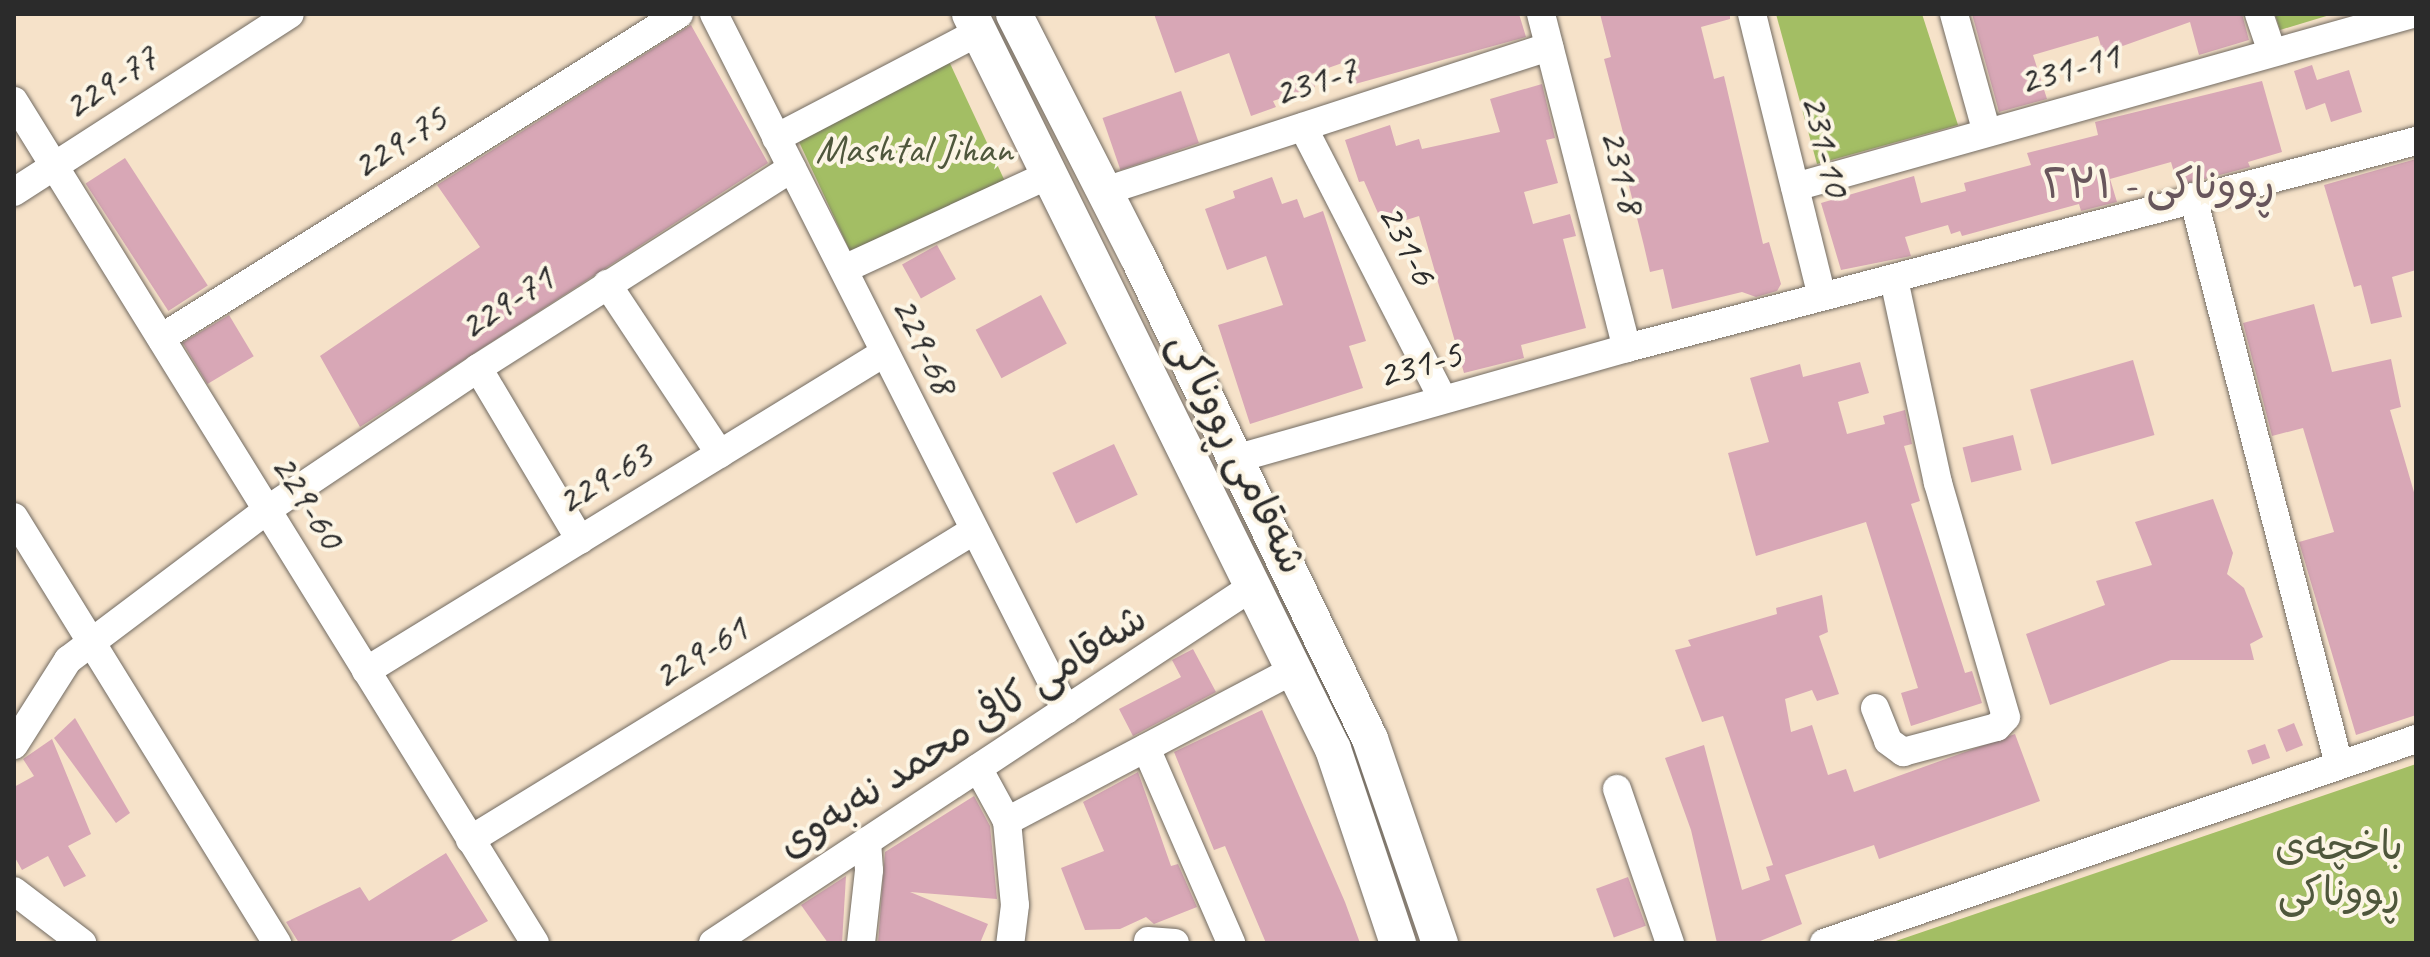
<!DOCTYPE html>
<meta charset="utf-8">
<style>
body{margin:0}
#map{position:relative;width:2430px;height:957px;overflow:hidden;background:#f6e2c9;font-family:Caveat,"Playpen Sans Arabic",sans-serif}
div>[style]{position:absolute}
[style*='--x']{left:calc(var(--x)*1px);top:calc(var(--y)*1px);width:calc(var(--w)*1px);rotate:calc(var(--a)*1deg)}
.green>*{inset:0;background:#a3be64;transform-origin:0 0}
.building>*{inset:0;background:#d8a7b6;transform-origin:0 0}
.roads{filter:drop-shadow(0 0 2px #726b62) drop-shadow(0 0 2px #726b62)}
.minor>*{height:28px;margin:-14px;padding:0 14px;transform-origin:14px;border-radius:14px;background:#fff}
.major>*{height:36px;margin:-18px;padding:0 18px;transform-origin:18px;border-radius:18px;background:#fff}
span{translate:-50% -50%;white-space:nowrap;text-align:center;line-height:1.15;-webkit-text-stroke:8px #fcf5e5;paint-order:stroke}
.street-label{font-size:40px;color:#2b2b2b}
.park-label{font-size:40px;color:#4f573c}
.neighbourhood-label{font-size:42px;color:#68565c}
.frame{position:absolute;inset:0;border:16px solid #2b2b2b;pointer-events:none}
</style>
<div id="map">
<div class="green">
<div style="clip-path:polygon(1776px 14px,1922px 14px,1958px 125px,1817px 164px)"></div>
<div style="clip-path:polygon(2275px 14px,2333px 14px,2280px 30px)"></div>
<div style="left:947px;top:57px;width:136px;height:170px;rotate:65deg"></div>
<div style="clip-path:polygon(2416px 764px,2416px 943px,1890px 943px)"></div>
</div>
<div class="building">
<div style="clip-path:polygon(1154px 14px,1519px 14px,1526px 37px,1355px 84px,1348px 61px,1311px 74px,1315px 87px,1273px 101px,1276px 107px,1251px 116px,1229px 53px,1175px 73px)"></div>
<div style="clip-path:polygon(1600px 14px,1730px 14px,1730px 19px,1701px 27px,1714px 79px,1724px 76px,1763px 244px,1769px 242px,1781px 284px,1777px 291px,1756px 297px,1742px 292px,1672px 309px,1663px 269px,1650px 272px,1644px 246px,1621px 154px,1628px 152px,1604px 59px,1611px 57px)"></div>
<div style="clip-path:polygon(1972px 14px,2242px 14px,2249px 40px,2199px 55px,2190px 22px,2103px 53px,2098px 36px,2033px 55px,2047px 99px,1999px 112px)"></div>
<div style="clip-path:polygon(691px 25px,768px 163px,360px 427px,320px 356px,480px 247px,437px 185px)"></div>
<div style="clip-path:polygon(2312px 65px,2317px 80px,2349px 70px,2362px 112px,2331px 122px,2325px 103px,2306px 110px,2294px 71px)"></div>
<div style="clip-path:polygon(2262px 81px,2282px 152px,2248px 162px,2250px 167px,2178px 186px,2171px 162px,2110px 179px,2117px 202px,2081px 211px,2079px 204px,1962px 236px,1960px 231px,1951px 234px,1948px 225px,1905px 237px,1911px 256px,1841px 270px,1821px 203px,1914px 176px,1921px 203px,1966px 191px,1964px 183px,2031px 165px,2027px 153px,2098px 135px,2095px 122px)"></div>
<div style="clip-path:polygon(1542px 84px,1555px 138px,1546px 140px,1558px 183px,1524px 192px,1533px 224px,1570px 214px,1576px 236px,1563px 239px,1586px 328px,1521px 345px,1524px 358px,1464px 373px,1419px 216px,1384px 227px,1364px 181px,1359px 182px,1345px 140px,1390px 125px,1396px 146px,1419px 139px,1422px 149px,1500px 132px,1490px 99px)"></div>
<div style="left:1181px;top:91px;width:55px;height:83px;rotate:71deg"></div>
<div style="left:125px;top:158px;width:152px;height:47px;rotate:57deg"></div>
<div style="clip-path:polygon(2416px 159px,2416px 270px,2392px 277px,2402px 317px,2371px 324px,2361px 285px,2354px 287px,2324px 185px)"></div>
<div style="clip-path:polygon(1272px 177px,1282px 204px,1297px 199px,1304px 218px,1323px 211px,1366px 341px,1349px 346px,1363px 388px,1250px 424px,1218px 325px,1283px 305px,1266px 256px,1227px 270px,1205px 209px,1235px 198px,1233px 191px)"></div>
<div style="left:937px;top:245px;width:39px;height:40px;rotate:61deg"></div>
<div style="left:1041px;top:295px;width:55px;height:74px;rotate:62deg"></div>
<div style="clip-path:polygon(2314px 304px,2332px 372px,2391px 359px,2401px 407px,2390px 410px,2416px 499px,2416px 715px,2356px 735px,2299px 542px,2334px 532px,2303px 428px,2272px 436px,2243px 323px)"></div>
<div style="left:229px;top:315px;width:48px;height:54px;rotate:59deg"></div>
<div style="left:2133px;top:360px;width:78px;height:107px;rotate:74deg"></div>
<div style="clip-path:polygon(1860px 362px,1869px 393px,1838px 402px,1847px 434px,1885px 424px,1883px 416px,1905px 410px,1912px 444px,1904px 446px,1920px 501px,1911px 504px,1965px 673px,1972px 671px,1982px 703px,1911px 726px,1901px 693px,1918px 688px,1866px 522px,1756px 556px,1728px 453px,1769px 442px,1750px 378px,1800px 364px,1803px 377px)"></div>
<div style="left:2013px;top:435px;width:36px;height:52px;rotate:76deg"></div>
<div style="left:1114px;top:444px;width:56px;height:68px;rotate:65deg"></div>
<div style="clip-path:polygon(2213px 499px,2233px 553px,2227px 574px,2244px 588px,2263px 637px,2250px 644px,2254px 660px,2171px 660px,2050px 705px,2026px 634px,2105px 605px,2096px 581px,2152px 565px,2135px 522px)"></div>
<div style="clip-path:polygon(1822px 595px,1828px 632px,1819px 636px,1839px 694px,1817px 701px,1812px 690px,1785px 699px,1791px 732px,1812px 725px,1828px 775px,1846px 769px,1854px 792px,2015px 734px,2040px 801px,1879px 859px,1874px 845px,1785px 875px,1802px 924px,1755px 943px,1717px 943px,1691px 830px,1665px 758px,1704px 745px,1742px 890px,1770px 880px,1766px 867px,1773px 865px,1723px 716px,1702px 722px,1675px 650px,1691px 646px,1688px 640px,1777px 614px,1776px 608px)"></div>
<div style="clip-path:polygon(1193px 649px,1216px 692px,1133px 736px,1119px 709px,1181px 677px,1172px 660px)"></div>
<div style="clip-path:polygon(1262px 710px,1345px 902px,1360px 943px,1266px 943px,1225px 846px,1214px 850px,1174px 752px)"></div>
<div style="clip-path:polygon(75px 718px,130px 813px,116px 823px,54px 738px)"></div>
<div style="left:2294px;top:723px;width:24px;height:18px;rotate:68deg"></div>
<div style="clip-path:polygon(52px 739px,91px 834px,68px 846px,86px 876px,64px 887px,48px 856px,22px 870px,14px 856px,14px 787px,34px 776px,23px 759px)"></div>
<div style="left:2265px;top:744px;width:15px;height:19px;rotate:70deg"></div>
<div style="clip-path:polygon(1138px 772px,1171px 866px,1178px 864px,1197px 907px,1154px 924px,1146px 917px,1120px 929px,1085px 930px,1061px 868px,1104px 851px,1083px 802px)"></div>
<div style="clip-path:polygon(974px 796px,990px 826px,997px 899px,910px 892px,988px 924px,980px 943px,878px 943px,885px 852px)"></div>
<div style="clip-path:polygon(446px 853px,488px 921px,447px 943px,299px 943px,286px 922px,360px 887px,369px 901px)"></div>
<div style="clip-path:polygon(846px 876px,842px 943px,828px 943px,801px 905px)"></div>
<div style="left:1628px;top:877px;width:52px;height:34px;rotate:70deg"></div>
</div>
<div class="roads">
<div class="minor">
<div style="--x:714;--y:14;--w:780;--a:63.17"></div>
<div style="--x:1541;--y:14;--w:345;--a:75.6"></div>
<div style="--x:1752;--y:14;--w:291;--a:76.1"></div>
<div style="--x:1954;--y:14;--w:123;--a:74.5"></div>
<div style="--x:2259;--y:14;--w:40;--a:71.1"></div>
<div style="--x:14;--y:101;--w:990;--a:58.25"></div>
<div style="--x:1303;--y:127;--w:305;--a:62.8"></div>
<div style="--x:776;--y:138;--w:229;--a:-27.6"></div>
<div style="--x:1795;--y:187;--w:641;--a:-15.66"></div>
<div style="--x:1105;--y:191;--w:467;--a:-18"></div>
<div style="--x:14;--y:192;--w:328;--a:-32.8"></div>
<div style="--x:2193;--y:197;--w:586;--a:75.58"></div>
<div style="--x:844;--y:269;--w:225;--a:-24.7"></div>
<div style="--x:607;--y:284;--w:204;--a:56.4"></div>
<div style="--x:161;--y:338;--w:611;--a:-32.03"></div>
<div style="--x:478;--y:368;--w:200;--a:59.3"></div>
<div style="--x:1235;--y:459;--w:407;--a:-15.8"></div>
<div style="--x:1627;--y:348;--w:816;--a:-14.7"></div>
<div style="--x:14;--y:517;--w:501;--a:58.31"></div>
<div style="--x:366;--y:671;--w:608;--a:-31.55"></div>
<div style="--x:1875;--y:708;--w:35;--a:68"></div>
<div style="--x:1888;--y:741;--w:19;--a:36"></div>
<div style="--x:1903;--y:752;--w:97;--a:-14.9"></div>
<div style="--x:1997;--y:727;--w:13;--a:-48"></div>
<div style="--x:2006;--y:717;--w:244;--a:-106.2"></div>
<div style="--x:1938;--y:483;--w:209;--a:-102.2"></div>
<div style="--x:14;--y:745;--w:101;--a:-57.6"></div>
<div style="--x:68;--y:660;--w:249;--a:-37"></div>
<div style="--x:267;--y:510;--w:254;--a:-33.9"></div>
<div style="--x:478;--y:368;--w:372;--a:-32.5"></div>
<div style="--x:1146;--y:748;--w:213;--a:66.4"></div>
<div style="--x:978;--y:768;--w:60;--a:61.3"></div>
<div style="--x:1007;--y:821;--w:84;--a:84.6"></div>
<div style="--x:1015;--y:905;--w:38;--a:97"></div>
<div style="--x:1617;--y:789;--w:163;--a:71"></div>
<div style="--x:1007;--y:821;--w:324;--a:-27.8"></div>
<div style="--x:470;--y:840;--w:590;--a:-31.56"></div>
<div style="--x:14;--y:891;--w:86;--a:37.4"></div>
<div style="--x:1148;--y:941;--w:27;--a:4"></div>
<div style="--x:713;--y:943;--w:650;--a:-33.45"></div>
<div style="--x:861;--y:943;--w:73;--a:-83.7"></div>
<div style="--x:869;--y:870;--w:29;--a:-94"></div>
<div style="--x:1824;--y:943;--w:626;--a:-19.01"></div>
</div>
<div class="major">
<div style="--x:970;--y:14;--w:820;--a:63.72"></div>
<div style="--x:1333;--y:749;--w:205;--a:71.5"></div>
<div style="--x:1014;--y:14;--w:273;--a:63"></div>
<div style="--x:1138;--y:257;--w:535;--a:64.3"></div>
<div style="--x:1370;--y:739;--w:216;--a:71.1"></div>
</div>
</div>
<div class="street-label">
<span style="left:2069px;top:68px;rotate:-16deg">231-11</span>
<span style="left:1315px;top:81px;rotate:-18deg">231-7</span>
<span style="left:110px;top:82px;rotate:-33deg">229-77</span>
<span style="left:399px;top:142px;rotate:-32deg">229-75</span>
<span style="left:1826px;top:145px;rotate:76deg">231-10</span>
<span style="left:1623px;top:171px;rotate:76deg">231-8</span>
<span style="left:1408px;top:244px;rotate:63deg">231-6</span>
<span style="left:506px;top:302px;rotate:-33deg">229-71</span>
<span style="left:925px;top:345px;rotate:64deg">229-68</span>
<span style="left:1419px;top:364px;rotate:-16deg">231-5</span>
<span style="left:1238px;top:453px;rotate:64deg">شەقامی ڕووناکی</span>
<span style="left:604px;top:478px;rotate:-31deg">229-63</span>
<span style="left:308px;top:501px;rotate:58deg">229-60</span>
<span style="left:700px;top:652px;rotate:-32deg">229-61</span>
<span style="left:962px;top:731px;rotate:-33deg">شەقامی کافی محمد نەبەوی</span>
</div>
<div class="park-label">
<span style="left:914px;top:149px">Mashtal Jihan</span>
<span style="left:2339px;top:869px">باخچەی<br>ڕووناکی</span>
</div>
<div class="neighbourhood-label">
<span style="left:2159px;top:185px">ڕووناکی - ٢٣١</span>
</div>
<div class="frame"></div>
</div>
